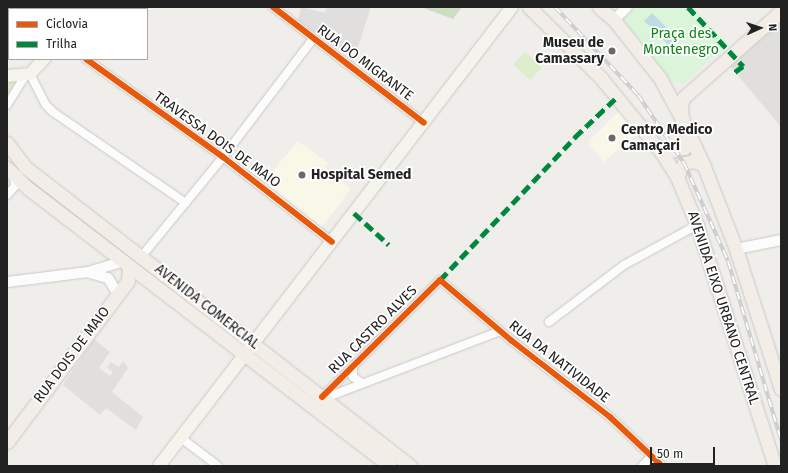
<!DOCTYPE html>
<meta charset="utf-8">
<style>
body{margin:0}
#map{position:relative;width:788px;height:473px;overflow:hidden;background:#f0eeeb;font-family:"Fira Sans",sans-serif}
div>[style]{position:absolute}
[style*='--x']{left:calc(var(--x)*1px);top:calc(var(--y)*1px);width:calc(var(--w)*1px);rotate:calc(var(--a)*1deg)}
.education>*{inset:0;background:#f8f7e8}
.grass>*{inset:0;background:#ddeccb;transform-origin:0 0}
.forest>*{inset:0;background:#cbdec1}
.park>*{inset:0;background:#daf5da}
.parking>*{inset:0;background:#e0dfde}
.water>*{inset:0;background:#bfdbe3;transform-origin:0 0}
.roads{filter:drop-shadow(0 0 1px #c9c8c7) drop-shadow(0 0 1px #c9c8c7)}
.minor>*{height:8px;margin:-4px;padding:0 4px;transform-origin:4px;border-radius:4px;background:#fdfcfc}
.tertiary>*{height:10px;margin:-5px;padding:0 5px;transform-origin:5px;border-radius:5px;background:#fdfcfc}
.secondary>*{height:12px;margin:-6px;padding:0 6px;transform-origin:6px;border-radius:6px;background:#f4f4ed}
.primary>*{height:13px;margin:-6.5px;padding:0 6.5px;transform-origin:6.5px;border-radius:6.5px;background:#f3ede7}
.rail>*{height:4px;margin-top:-2px;transform-origin:0;background:repeating-linear-gradient(90deg,#fff 0 8px,#ccc 0 16px);box-sizing:border-box;border-block:1px solid #ccc}
.quiet>*{height:5px;margin-top:-2.5px;transform-origin:0;background:repeating-linear-gradient(90deg,#00873e 0 10px,transparent 0 15px)}
.cycleway>*{height:6px;margin:-3px;padding:0 3px;transform-origin:3px;border-radius:3px;background:#e8590c}
.dots>*{width:11px;height:11px;translate:-50% -50%;box-sizing:border-box;border:2px solid #fff;border-radius:50%}
span{translate:-50% -50%;white-space:nowrap;text-align:center;line-height:1.15;-webkit-text-stroke:3.5px #fff;paint-order:stroke}
.park-label{font-size:14px;color:#0c8416}
.poi-label{font-size:14px;color:#222;font-weight:700}
.right{translate:-100% -50%;text-align:right}
.left{translate:0 -50%;text-align:left}
.street-label{font-size:14px;color:#222}
.frame{position:absolute;inset:0;border:8px solid #222;pointer-events:none}
.legend{position:absolute;left:8px;top:8px;width:140px;height:52px;box-sizing:border-box;background:#fff;border:1px solid #a7a7a7;margin:0;padding:5px 7px;list-style:none;font-size:12px;color:#222}
.legend li{display:flex;align-items:center;gap:8px;height:20px}
.legend b{width:20px;border:1px solid #a7a7a7}
.north{position:absolute;left:740px;top:8px;width:40px;height:40px;-webkit-text-stroke:3px #fff;paint-order:stroke;rotate:87deg;font-size:11px;font-weight:700;line-height:16px;text-align:center;color:#222}
.north::after{content:'';display:block;margin:auto;width:14px;height:18px;background:#222;clip-path:polygon(50% 0,100% 100%,50% 72%,0 100%)}
.scale{position:absolute;left:650px;top:447px;width:65px;height:18px;box-sizing:border-box;border:2px solid #222;border-top:0;padding-left:5px;font-size:12px;line-height:14px;white-space:nowrap;color:#222;-webkit-text-stroke:3px #fff;paint-order:stroke}
</style>
<div id="map">
<div class="education">
<div style="clip-path:polygon(620px 110px,637px 133px,604px 162px,588px 142px)"></div>
<div style="clip-path:polygon(298px 141px,328px 163px,325px 167px,351px 189px,321px 228px,261px 185px)"></div>
</div>
<div class="grass">
<div style="left:525px;top:52px;width:23px;height:17px;rotate:43deg"></div>
<div style="clip-path:polygon(7px 82px,20px 82px,7px 99px)"></div>
</div>
<div class="forest">
<div style="clip-path:polygon(421px 7px,462px 7px,453px 19px)"></div>
</div>
<div class="park">
<div style="clip-path:polygon(636px 7px,692px 7px,727px 43px,684px 84px,671px 81px,623px 20px)"></div>
</div>
<div class="parking">
<div style="clip-path:polygon(301px 7px,325px 13px,327px 7px,371px 7px,357px 50px,340px 51px,298px 20px)"></div>
<div style="clip-path:polygon(781px 20px,781px 127px,730px 66px)"></div>
<div style="clip-path:polygon(94px 339px,110px 352px,99px 368px,110px 376px,113px 372px,107px 368px,111px 362px,119px 367px,123px 361px,128px 368px,112px 392px,143px 417px,136px 430px,106px 408px,100px 415px,63px 385px)"></div>
</div>
<div class="water">
<div style="left:652px;top:13px;width:37px;height:11px;rotate:45deg"></div>
</div>
<div class="roads">
<div class="minor">
<div style="--x:273;--y:7;--w:190;--a:37.5"></div>
<div style="--x:86;--y:59;--w:168;--a:35.6"></div>
<div style="--x:223;--y:157;--w:138;--a:37.9"></div>
<div style="--x:30;--y:74;--w:35;--a:63"></div>
<div style="--x:46;--y:105;--w:10;--a:45"></div>
<div style="--x:53;--y:112;--w:161;--a:34.4"></div>
<div style="--x:7;--y:105;--w:34;--a:-58"></div>
<div style="--x:7;--y:195;--w:12;--a:-48"></div>
<div style="--x:15;--y:186;--w:9;--a:-96"></div>
<div style="--x:141;--y:257;--w:129;--a:-50.6"></div>
<div style="--x:223;--y:157;--w:148;--a:-52.7"></div>
<div style="--x:549;--y:322;--w:94;--a:-37.2"></div>
<div style="--x:624;--y:265;--w:83;--a:-28.7"></div>
<div style="--x:353;--y:366;--w:11;--a:90"></div>
<div style="--x:353;--y:377;--w:11;--a:34"></div>
<div style="--x:322;--y:397;--w:166;--a:-44.8"></div>
<div style="--x:440;--y:280;--w:94;--a:40.3"></div>
<div style="--x:512;--y:341;--w:124;--a:37.8"></div>
<div style="--x:610;--y:417;--w:71;--a:43.3"></div>
<div style="--x:325;--y:398;--w:187;--a:-20.9"></div>
<div style="--x:181;--y:438;--w:46;--a:37.1"></div>
<div style="--x:642;--y:466;--w:13;--a:-45"></div>
</div>
<div class="tertiary">
<div style="--x:614;--y:20;--w:18;--a:-45"></div>
<div style="--x:736;--y:249;--w:46;--a:-11.3"></div>
<div style="--x:90;--y:273;--w:19;--a:16"></div>
<div style="--x:108;--y:278;--w:19;--a:58"></div>
<div style="--x:7;--y:282;--w:82;--a:-7"></div>
<div style="--x:88;--y:272;--w:37;--a:-17"></div>
</div>
<div class="secondary">
<div style="--x:73;--y:9;--w:2;--a:-63"></div>
<div style="--x:7;--y:76;--w:23;--a:-5"></div>
<div style="--x:30;--y:74;--w:21;--a:-47"></div>
<div style="--x:159;--y:466;--w:579;--a:-52.44"></div>
</div>
<div class="primary">
<div style="--x:529;--y:7;--w:101;--a:44.6"></div>
<div style="--x:601;--y:78;--w:97;--a:50.9"></div>
<div style="--x:662;--y:153;--w:28;--a:58"></div>
<div style="--x:677;--y:177;--w:52;--a:67.4"></div>
<div style="--x:697;--y:225;--w:253;--a:72.1"></div>
<div style="--x:599;--y:7;--w:20;--a:41"></div>
<div style="--x:614;--y:20;--w:74;--a:51.6"></div>
<div style="--x:660;--y:78;--w:49;--a:61.9"></div>
<div style="--x:683;--y:121;--w:47;--a:65.1"></div>
<div style="--x:703;--y:164;--w:91;--a:68.8"></div>
<div style="--x:736;--y:249;--w:147;--a:72.2"></div>
<div style="--x:682;--y:118;--w:12;--a:-95"></div>
<div style="--x:681;--y:106;--w:8;--a:-76"></div>
<div style="--x:683;--y:98;--w:131;--a:-41.6"></div>
<div style="--x:7;--y:143;--w:30;--a:53"></div>
<div style="--x:25;--y:167;--w:488;--a:37.8"></div>
<div style="--x:662;--y:153;--w:23;--a:-13"></div>
<div style="--x:684;--y:148;--w:15;--a:-79"></div>
<div style="--x:7;--y:168;--w:30;--a:44"></div>
<div style="--x:29;--y:189;--w:455;--a:37.5"></div>
<div style="--x:677;--y:177;--w:16;--a:-63"></div>
<div style="--x:684;--y:163;--w:9;--a:-13"></div>
<div style="--x:693;--y:161;--w:10;--a:17"></div>
<div style="--x:7;--y:442;--w:201;--a:-53.1"></div>
<div style="--x:128;--y:281;--w:15;--a:-86"></div>
</div>
</div>
<div class="rail">
<div style="--x:555;--y:7;--w:121;--a:46.7"></div>
<div style="--x:638;--y:95;--w:82;--a:55.9"></div>
<div style="--x:684;--y:163;--w:107;--a:65.8"></div>
<div style="--x:728;--y:261;--w:187;--a:73.5"></div>
</div>
<div class="quiet">
<div style="--x:688;--y:7;--w:81;--a:47"></div>
<div style="--x:743;--y:66;--w:14;--a:144"></div>
<div style="--x:354;--y:213;--w:47;--a:42.4"></div>
<div style="--x:440;--y:280;--w:197;--a:-46.6"></div>
<div style="--x:575;--y:137;--w:58;--a:-43.6"></div>
</div>
<div class="cycleway">
<div style="--x:273;--y:7;--w:190;--a:37.5"></div>
<div style="--x:86;--y:59;--w:168;--a:35.6"></div>
<div style="--x:223;--y:157;--w:138;--a:37.9"></div>
<div style="--x:322;--y:397;--w:166;--a:-44.8"></div>
<div style="--x:440;--y:280;--w:94;--a:40.3"></div>
<div style="--x:512;--y:341;--w:124;--a:37.8"></div>
<div style="--x:610;--y:417;--w:71;--a:43.3"></div>
</div>
<div class="dots">
<div style="left:612px;top:51px;background:#6a6968"></div>
<div style="left:612px;top:138px;background:#6a6968"></div>
<div style="left:302px;top:175px;background:#6a6968"></div>
</div>
<div class="park-label">
<span style="left:681px;top:42px">Praça des<br>Montenegro</span>
</div>
<div class="poi-label">
<span class="right" style="left:604px;top:51px">Museu de<br>Camassary</span>
<span class="left" style="left:621px;top:138px">Centro Medico<br>Camaçari</span>
<span class="left" style="left:311px;top:175px">Hospital Semed</span>
</div>
<div class="street-label">
<span style="left:365px;top:63px;rotate:37deg">RUA DO MIGRANTE</span>
<span style="left:217px;top:140px;rotate:36deg">TRAVESSA DOIS DE MAIO</span>
<span style="left:207px;top:307px;rotate:38deg">AVENIDA COMERCIAL</span>
<span style="left:723px;top:308px;rotate:72deg">AVENIDA EIXO URBANO CENTRAL</span>
<span style="left:373px;top:330px;rotate:-45deg">RUA CASTRO ALVES</span>
<span style="left:72px;top:355px;rotate:-53deg">RUA DOIS DE MAIO</span>
<span style="left:559px;top:362px;rotate:38deg">RUA DA NATIVIDADE</span>
</div>
<div class="frame"></div>
<ul class="legend">
<li><b style="height:5px;background:#e8590c"></b>Ciclovia</li>
<li><b style="height:5px;background:#00873e"></b>Trilha</li>
</ul>
<div class="north">N</div>
<div class="scale">50 m</div>
</div>
